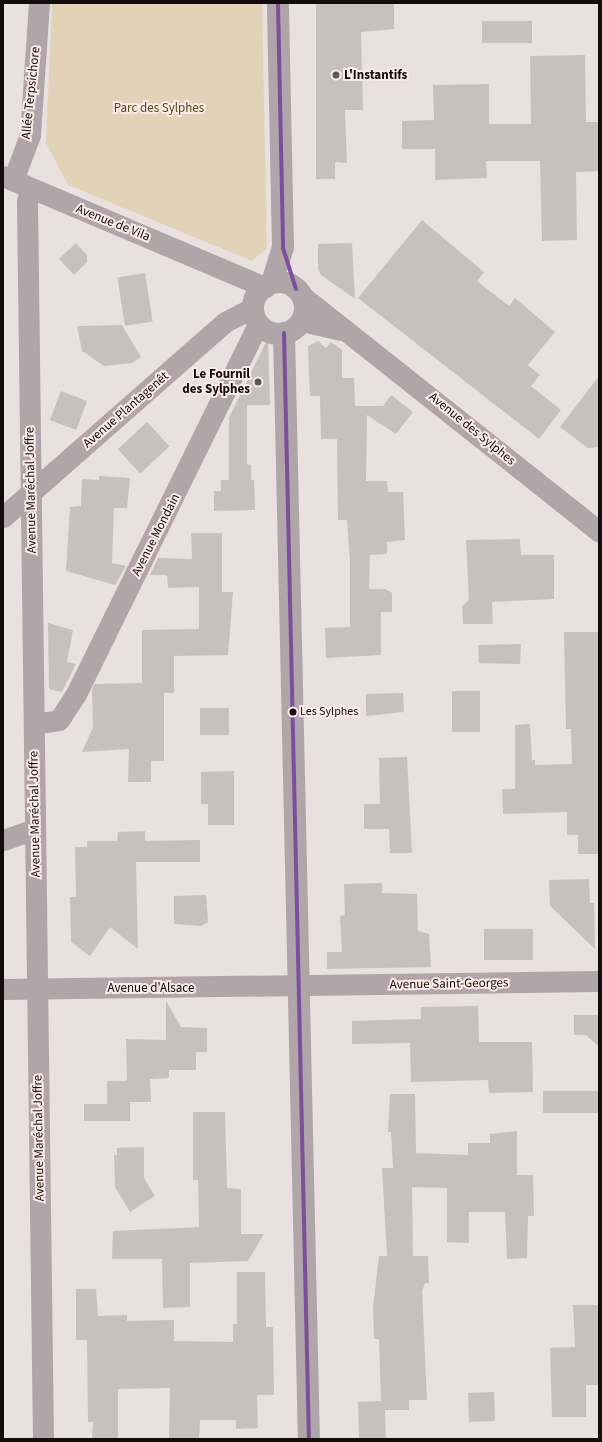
<!DOCTYPE html>
<meta charset="utf-8">
<style>
body{margin:0}
#map{position:relative;width:602px;height:1442px;overflow:hidden;background:#e9e1e0;font-family:"Source Sans 3",sans-serif}
div>[style]{position:absolute}
[style*='--x']{left:calc(var(--x)*1px);top:calc(var(--y)*1px);width:calc(var(--w)*1px);rotate:calc(var(--a)*1deg)}
.green>*{inset:0;background:#e2d3b8}
.building>*{inset:0;background:#c6c0be;transform-origin:0 0}
.minor>*{height:21px;margin:-10.5px;padding:0 10.5px;transform-origin:10.5px;border-radius:10.5px;background:#b0a5a8}
.tertiary>*{height:22px;margin:-11px;padding:0 11px;transform-origin:11px;border-radius:11px;background:#b0a5a8}
.tertiary>.ring{margin:-11px;padding:0;box-sizing:content-box;background:none;border:22px solid #b0a5a8;border-radius:50%}
.bus-1>*{height:4px;margin:-2px;padding:0 2px;transform-origin:2px;border-radius:2px;background:#7c4f9a}
.dots>*{width:11px;height:11px;translate:-50% -50%;box-sizing:border-box;border:2px solid #faebe9;border-radius:50%}
span{translate:-50% -50%;white-space:nowrap;text-align:center;line-height:1.15;-webkit-text-stroke:4px #faebe9;paint-order:stroke}
.bus-label{font-size:12px;color:#120d0c}
.left{translate:0 -50%;text-align:left}
.poi-label{font-size:13px;color:#120d0c;font-weight:700}
.right{translate:-100% -50%;text-align:right}
.street-label{font-size:13px;color:#120d0c}
.park-label{font-size:13px;color:#5c4816}
.frame{position:absolute;inset:0;border:4px solid #120d0c;pointer-events:none}
</style>
<div id="map">
<div class="green">
<div style="clip-path:polygon(52px 3px,262px 3px,267px 248px,252px 261px,68px 185px,46px 143px)"></div>
</div>
<div class="building">
<div style="clip-path:polygon(316px 3px,394px 3px,394px 29px,361px 32px,363px 110px,345px 110px,347px 163px,335px 162px,335px 179px,316px 179px)"></div>
<div style="left:532px;top:21px;width:22px;height:50px;rotate:90deg"></div>
<div style="clip-path:polygon(585px 55px,586px 122px,599px 122px,599px 171px,576px 172px,577px 240px,542px 241px,540px 161px,486px 161px,487px 178px,435px 180px,435px 149px,402px 149px,402px 121px,434px 120px,433px 85px,489px 84px,489px 124px,531px 124px,530px 56px)"></div>
<div style="clip-path:polygon(422px 220px,484px 272px,477px 281px,509px 306px,515px 298px,555px 332px,528px 365px,540px 375px,531px 386px,561px 410px,539px 439px,358px 298px)"></div>
<div style="clip-path:polygon(76px 243px,87px 255px,87px 262px,74px 275px,59px 259px)"></div>
<div style="clip-path:polygon(352px 243px,355px 299px,321px 275px,318px 269px,318px 244px)"></div>
<div style="left:145px;top:273px;width:49px;height:28px;rotate:81deg"></div>
<div style="clip-path:polygon(122px 325px,141px 357px,132px 363px,104px 366px,82px 351px,77px 326px)"></div>
<div style="clip-path:polygon(268px 338px,270px 405px,247px 405px,247px 464px,251px 465px,251px 480px,254px 480px,255px 510px,214px 511px,214px 491px,221px 491px,221px 480px,229px 480px,229px 418px)"></div>
<div style="clip-path:polygon(318px 341px,326px 348px,331px 342px,342px 350px,342px 378px,354px 378px,355px 406px,383px 406px,391px 395px,413px 412px,396px 434px,367px 415px,366px 481px,387px 481px,388px 492px,403px 492px,405px 540px,387px 542px,387px 554px,370px 555px,369px 589px,385px 589px,392px 593px,392px 612px,381px 612px,381px 655px,326px 658px,325px 628px,350px 627px,350px 563px,347px 520px,338px 520px,337px 439px,321px 439px,320px 396px,310px 396px,308px 346px)"></div>
<div style="clip-path:polygon(599px 376px,599px 447px,588px 448px,560px 427px)"></div>
<div style="left:61px;top:391px;width:28px;height:31px;rotate:21deg"></div>
<div style="left:147px;top:422px;width:33px;height:40px;rotate:47deg"></div>
<div style="clip-path:polygon(99px 476px,130px 478px,127px 508px,114px 508px,112px 563px,126px 566px,115px 585px,66px 571px,70px 507px,81px 506px,82px 479px,99px 480px)"></div>
<div style="clip-path:polygon(191px 533px,222px 533px,222px 592px,233px 592px,228px 655px,174px 656px,174px 693px,164px 693px,164px 761px,151px 761px,151px 782px,128px 782px,129px 749px,82px 752px,93px 727px,92px 690px,94px 684px,142px 683px,142px 630px,199px 629px,199px 587px,168px 588px,167px 575px,150px 575px,158px 558px,192px 559px)"></div>
<div style="clip-path:polygon(520px 539px,521px 555px,554px 555px,554px 599px,492px 602px,493px 624px,463px 624px,462px 606px,469px 600px,466px 540px)"></div>
<div style="clip-path:polygon(48px 623px,73px 630px,67px 662px,76px 664px,62px 692px,49px 689px)"></div>
<div style="clip-path:polygon(564px 632px,599px 632px,599px 854px,578px 854px,578px 835px,567px 835px,567px 812px,503px 814px,502px 789px,515px 789px,515px 725px,530px 724px,532px 760px,535px 760px,535px 765px,572px 764px,571px 729px,566px 729px)"></div>
<div style="clip-path:polygon(521px 644px,520px 664px,479px 663px,478px 645px)"></div>
<div style="left:452px;top:691px;width:28px;height:41px"></div>
<div style="clip-path:polygon(403px 693px,404px 712px,366px 716px,366px 694px)"></div>
<div style="left:200px;top:708px;width:29px;height:27px"></div>
<div style="clip-path:polygon(407px 757px,412px 853px,390px 853px,389px 829px,364px 829px,364px 804px,380px 804px,379px 758px)"></div>
<div style="clip-path:polygon(234px 771px,234px 825px,208px 825px,208px 804px,201px 804px,201px 772px)"></div>
<div style="clip-path:polygon(145px 831px,145px 841px,200px 840px,200px 862px,136px 862px,138px 949px,110px 927px,90px 956px,71px 942px,70px 897px,76px 897px,75px 847px,87px 847px,87px 841px,117px 841px,118px 832px)"></div>
<div style="clip-path:polygon(589px 879px,590px 903px,594px 903px,595px 949px,550px 906px,549px 880px)"></div>
<div style="clip-path:polygon(382px 883px,382px 893px,417px 894px,418px 931px,429px 934px,431px 967px,327px 969px,327px 952px,342px 952px,340px 916px,345px 915px,344px 884px)"></div>
<div style="clip-path:polygon(206px 895px,208px 922px,201px 926px,174px 924px,174px 896px)"></div>
<div style="left:533px;top:929px;width:31px;height:49px;rotate:90deg"></div>
<div style="clip-path:polygon(166px 1001px,181px 1027px,207px 1028px,207px 1052px,196px 1052px,196px 1070px,169px 1070px,169px 1078px,150px 1079px,151px 1102px,130px 1102px,130px 1121px,84px 1121px,84px 1104px,107px 1104px,107px 1081px,127px 1081px,126px 1039px,166px 1040px)"></div>
<div style="clip-path:polygon(478px 1006px,479px 1042px,532px 1042px,533px 1092px,489px 1093px,488px 1080px,411px 1082px,410px 1043px,352px 1044px,352px 1021px,421px 1019px,421px 1007px)"></div>
<div style="clip-path:polygon(574px 1015px,599px 1015px,599px 1047px,586px 1035px,574px 1035px)"></div>
<div style="left:599px;top:1091px;width:22px;height:56px;rotate:90deg"></div>
<div style="clip-path:polygon(390px 1094px,415px 1094px,416px 1153px,468px 1155px,468px 1143px,490px 1143px,490px 1134px,517px 1131px,517px 1175px,533px 1175px,534px 1216px,528px 1216px,527px 1258px,507px 1259px,505px 1212px,469px 1212px,469px 1243px,447px 1242px,447px 1188px,412px 1187px,413px 1256px,428px 1256px,429px 1283px,425px 1283px,422px 1291px,427px 1400px,409px 1400px,409px 1410px,385px 1410px,386px 1439px,359px 1439px,358px 1402px,381px 1401px,379px 1339px,374px 1339px,373px 1308px,379px 1256px,387px 1256px,382px 1168px,393px 1168px,391px 1132px,388px 1132px)"></div>
<div style="clip-path:polygon(193px 1112px,225px 1112px,227px 1188px,241px 1189px,241px 1234px,264px 1234px,248px 1261px,190px 1263px,190px 1307px,163px 1308px,162px 1259px,112px 1259px,113px 1231px,199px 1227px,198px 1180px,193px 1180px)"></div>
<div style="clip-path:polygon(144px 1147px,144px 1178px,155px 1196px,130px 1212px,115px 1187px,114px 1155px,117px 1155px,117px 1148px)"></div>
<div style="clip-path:polygon(237px 1272px,265px 1272px,266px 1327px,273px 1327px,274px 1395px,257px 1395px,258px 1428px,236px 1429px,236px 1420px,200px 1420px,199px 1439px,169px 1439px,170px 1388px,118px 1389px,118px 1439px,92px 1438px,93px 1422px,88px 1422px,87px 1345px,87px 1340px,76px 1340px,76px 1289px,96px 1289px,98px 1316px,127px 1315px,127px 1321px,174px 1320px,174px 1341px,233px 1342px,233px 1324px,237px 1324px)"></div>
<div style="clip-path:polygon(573px 1305px,599px 1305px,599px 1385px,586px 1385px,586px 1417px,552px 1417px,550px 1348px,575px 1347px)"></div>
<div style="left:494px;top:1392px;width:29px;height:26px;rotate:88deg"></div>
</div>
<div class="minor">
<div style="--x:3;--y:176;--w:285;--a:23"></div>
<div style="--x:13;--y:180;--w:48;--a:-69.3"></div>
<div style="--x:30;--y:135;--w:132;--a:-86.1"></div>
<div style="--x:30;--y:189;--w:13;--a:103"></div>
<div style="--x:27;--y:202;--w:1237;--a:89.26"></div>
<div style="--x:302;--y:296;--w:379;--a:38.4"></div>
<div style="--x:302;--y:321;--w:40;--a:13"></div>
<div style="--x:3;--y:517;--w:295;--a:-41.3"></div>
<div style="--x:225;--y:322;--w:31;--a:-27"></div>
<div style="--x:34;--y:724;--w:25;--a:-9"></div>
<div style="--x:59;--y:720;--w:31;--a:-57"></div>
<div style="--x:76;--y:694;--w:412;--a:-63.8"></div>
<div style="--x:3;--y:840;--w:34;--a:-19"></div>
<div style="--x:3;--y:989;--w:596;--a:-0.77"></div>
</div>
<div class="tertiary">
<div class="ring" style="left:253px;top:282px;width:30px;height:30px"></div>
<div style="--x:272;--y:283;--w:37;--a:-73"></div>
<div style="--x:283;--y:248;--w:245;--a:-91.2"></div>
<div style="--x:284;--y:333;--w:1106;--a:88.71"></div>
</div>
<div class="bus-1">
<div style="--x:278;--y:3;--w:245;--a:88.8"></div>
<div style="--x:283;--y:248;--w:43;--a:72.4"></div>
<div style="--x:284;--y:333;--w:1106;--a:88.71"></div>
</div>
<div class="dots">
<div style="left:336px;top:75px;background:#5d5756"></div>
<div style="left:258px;top:382px;background:#5d5756"></div>
<div style="left:293px;top:712px;background:#120d0c"></div>
</div>
<div class="bus-label">
<span class="left" style="left:300px;top:712px">Les Sylphes</span>
</div>
<div class="poi-label">
<span class="left" style="left:344px;top:75px">L'Instantifs</span>
<span class="right" style="left:250px;top:382px">Le Fournil<br>des Sylphes</span>
</div>
<div class="street-label">
<span style="left:31px;top:93px;rotate:-84deg">Allée Terpsichore</span>
<span style="left:113px;top:223px;rotate:22deg">Avenue de Vila</span>
<span style="left:126px;top:410px;rotate:-41deg">Avenue Plantagenêt</span>
<span style="left:472px;top:429px;rotate:39deg">Avenue des Sylphes</span>
<span style="left:31px;top:490px;rotate:-91deg">Avenue Maréchal Joffre</span>
<span style="left:156px;top:535px;rotate:-63deg">Avenue Mondain</span>
<span style="left:35px;top:814px;rotate:-91deg">Avenue Maréchal Joffre</span>
<span style="left:449px;top:984px;rotate:-1deg">Avenue Saint-Georges</span>
<span style="left:151px;top:988px">Avenue d'Alsace</span>
<span style="left:39px;top:1138px;rotate:-91deg">Avenue Maréchal Joffre</span>
</div>
<div class="park-label">
<span style="left:159px;top:108px">Parc des Sylphes</span>
</div>
<div class="frame"></div>
</div>
